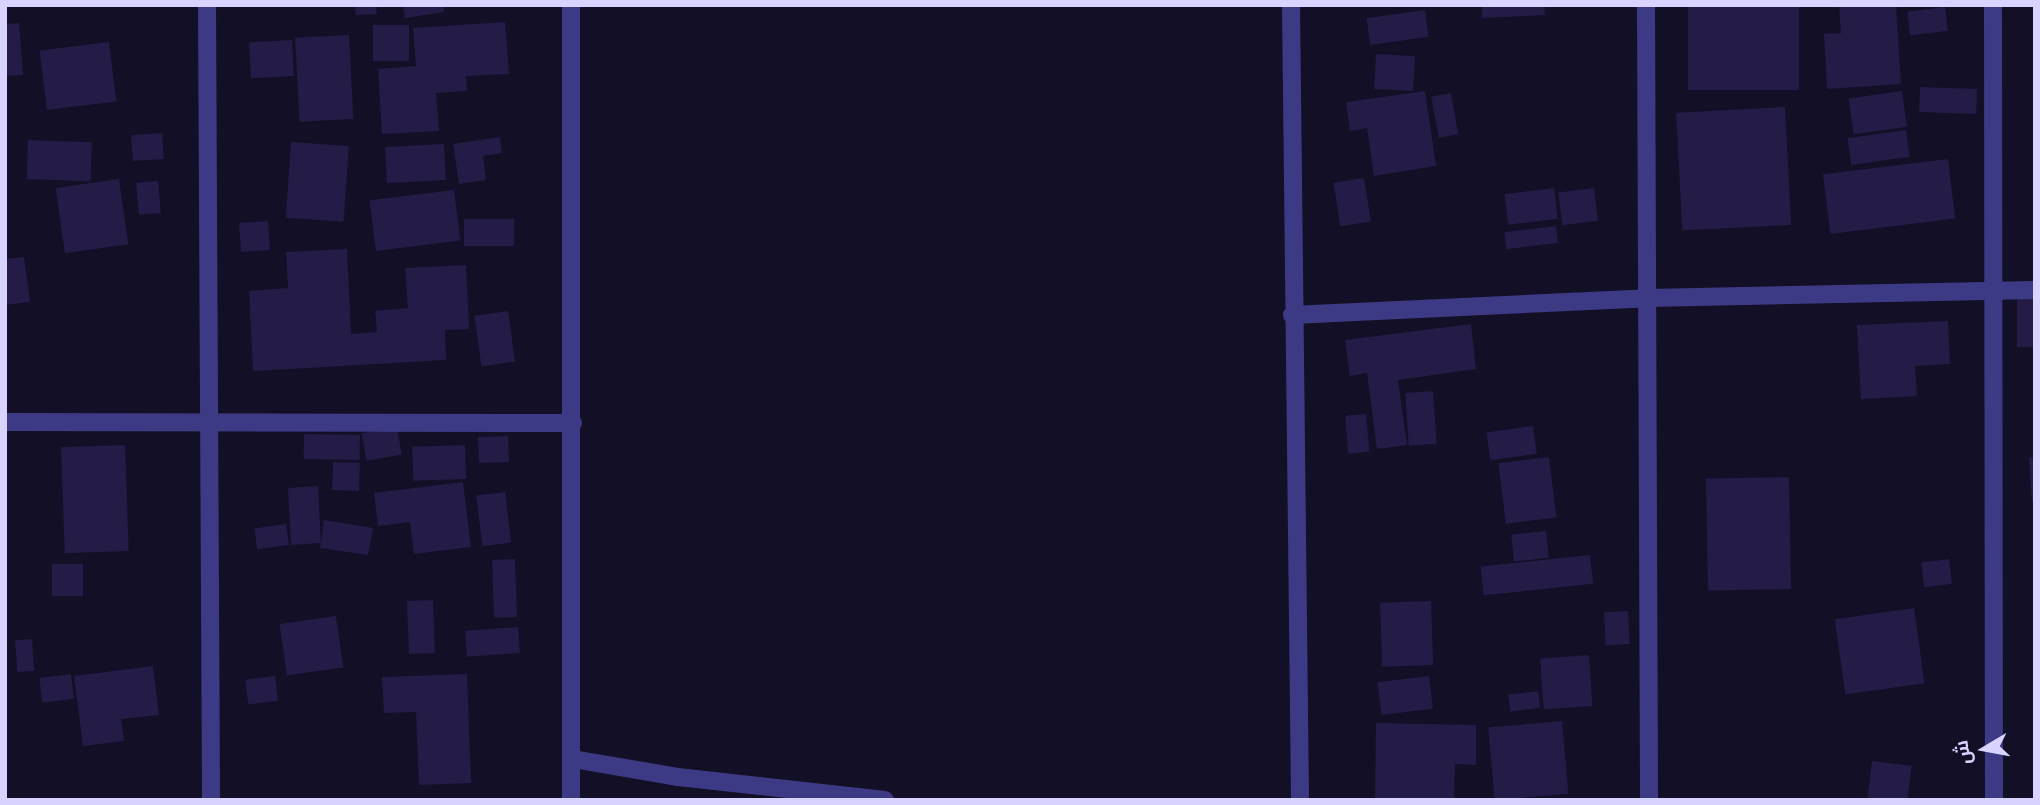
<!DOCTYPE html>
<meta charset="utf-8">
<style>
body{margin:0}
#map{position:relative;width:2040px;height:805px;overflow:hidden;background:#130f26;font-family:Jost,Cairo,sans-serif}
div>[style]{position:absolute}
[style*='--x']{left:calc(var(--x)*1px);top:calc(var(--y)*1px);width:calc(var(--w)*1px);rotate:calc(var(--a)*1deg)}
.building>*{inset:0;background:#241b47;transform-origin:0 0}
.street>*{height:18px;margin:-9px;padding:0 9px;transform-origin:9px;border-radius:9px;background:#3d3a85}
span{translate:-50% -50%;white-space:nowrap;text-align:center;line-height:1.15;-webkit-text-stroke:5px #130f26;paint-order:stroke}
.frame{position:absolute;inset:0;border:7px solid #d9d4ff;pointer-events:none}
.north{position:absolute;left:1949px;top:714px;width:70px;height:70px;-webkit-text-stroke:5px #130f26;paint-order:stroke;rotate:260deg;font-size:19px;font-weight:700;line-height:28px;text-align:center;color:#d9d4ff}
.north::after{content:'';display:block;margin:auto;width:24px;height:32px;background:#d9d4ff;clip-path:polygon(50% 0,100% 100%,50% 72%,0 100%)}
</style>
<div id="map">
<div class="building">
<div style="clip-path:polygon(355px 5px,376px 5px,377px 14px,356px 15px)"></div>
<div style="clip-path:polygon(403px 5px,443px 5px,444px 12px,405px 18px)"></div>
<div style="clip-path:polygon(1482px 5px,1544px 5px,1545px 15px,1482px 18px)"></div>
<div style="left:1688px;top:5px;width:111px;height:85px"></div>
<div style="clip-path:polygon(1839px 5px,1896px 5px,1901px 84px,1827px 89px,1824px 34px,1841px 33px)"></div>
<div style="left:1945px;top:7px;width:24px;height:38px;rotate:83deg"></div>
<div style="left:1425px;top:10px;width:27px;height:59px;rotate:82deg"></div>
<div style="clip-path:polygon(505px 22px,509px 74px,466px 76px,467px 91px,436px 93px,439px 131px,382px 134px,378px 69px,416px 66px,413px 28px)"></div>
<div style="clip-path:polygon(19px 23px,23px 75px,5px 76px,5px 24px)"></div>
<div style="left:373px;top:25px;width:36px;height:36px"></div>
<div style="left:349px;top:35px;width:84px;height:54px;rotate:87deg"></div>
<div style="left:292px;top:40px;width:36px;height:43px;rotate:87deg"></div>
<div style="left:109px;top:42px;width:60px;height:70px;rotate:83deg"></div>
<div style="left:1376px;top:54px;width:39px;height:35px;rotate:3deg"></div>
<div style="left:1920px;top:87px;width:57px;height:25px;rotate:2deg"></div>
<div style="clip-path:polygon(1425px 91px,1436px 166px,1374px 176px,1367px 128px,1350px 131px,1346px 102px)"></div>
<div style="left:1902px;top:91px;width:36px;height:54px;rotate:82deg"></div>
<div style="left:1451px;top:93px;width:42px;height:20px;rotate:80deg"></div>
<div style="left:1785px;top:107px;width:118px;height:109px;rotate:87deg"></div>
<div style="left:1906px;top:130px;width:27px;height:59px;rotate:82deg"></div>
<div style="left:162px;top:133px;width:26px;height:31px;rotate:86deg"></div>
<div style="clip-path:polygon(500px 137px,502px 153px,483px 156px,486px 180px,459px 184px,453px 144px)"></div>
<div style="left:28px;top:140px;width:64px;height:39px;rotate:2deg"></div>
<div style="left:291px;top:142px;width:58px;height:76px;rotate:4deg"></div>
<div style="left:444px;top:144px;width:36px;height:59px;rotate:87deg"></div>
<div style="left:1948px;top:159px;width:60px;height:126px;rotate:83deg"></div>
<div style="left:1364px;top:178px;width:44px;height:31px;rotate:81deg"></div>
<div style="left:119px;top:179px;width:66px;height:64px;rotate:82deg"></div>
<div style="left:158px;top:181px;width:32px;height:22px;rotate:85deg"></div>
<div style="left:1554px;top:188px;width:31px;height:50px;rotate:83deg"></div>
<div style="left:1594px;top:188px;width:33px;height:36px;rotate:83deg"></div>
<div style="left:454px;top:190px;width:51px;height:85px;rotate:83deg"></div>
<div style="left:464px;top:219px;width:50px;height:27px"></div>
<div style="left:268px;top:221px;width:29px;height:29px;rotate:86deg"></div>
<div style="left:1556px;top:226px;width:17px;height:52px;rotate:83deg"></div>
<div style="clip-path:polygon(347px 249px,351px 334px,377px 332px,375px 311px,408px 308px,405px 268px,466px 265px,469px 329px,445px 330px,446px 360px,253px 371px,249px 291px,288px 288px,286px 252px)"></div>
<div style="clip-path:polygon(24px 257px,30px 302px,5px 305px,5px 259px)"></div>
<div style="left:2017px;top:295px;width:18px;height:52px"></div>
<div style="left:508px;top:311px;width:51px;height:34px;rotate:82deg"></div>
<div style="clip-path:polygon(1948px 321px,1950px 364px,1915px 366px,1917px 396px,1861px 399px,1857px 325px)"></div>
<div style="clip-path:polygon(1471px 324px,1476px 369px,1398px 380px,1407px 445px,1377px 449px,1367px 373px,1350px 376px,1345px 340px)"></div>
<div style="left:1433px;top:391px;width:53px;height:28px;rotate:86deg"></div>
<div style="left:1366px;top:414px;width:38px;height:21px;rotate:85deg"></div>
<div style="left:1533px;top:426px;width:28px;height:47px;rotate:82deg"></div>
<div style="left:397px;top:427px;width:28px;height:36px;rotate:80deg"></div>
<div style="left:304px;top:434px;width:56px;height:25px;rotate:1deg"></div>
<div style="left:508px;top:436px;width:26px;height:30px;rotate:88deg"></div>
<div style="left:125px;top:445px;width:106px;height:64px;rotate:88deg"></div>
<div style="left:465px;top:445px;width:34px;height:53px;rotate:88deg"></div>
<div style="left:1549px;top:457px;width:61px;height:51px;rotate:83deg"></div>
<div style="clip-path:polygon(2035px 457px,2035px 502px,2032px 502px,2029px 458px)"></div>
<div style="left:333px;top:462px;width:27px;height:28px;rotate:2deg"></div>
<div style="left:1789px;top:477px;width:112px;height:83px;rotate:89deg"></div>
<div style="clip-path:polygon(463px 482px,471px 547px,414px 554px,410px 522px,378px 526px,374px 493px)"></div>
<div style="clip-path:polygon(318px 486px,321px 543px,324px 520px,373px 528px,368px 555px,320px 548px,321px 543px,291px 545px,288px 488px)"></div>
<div style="left:505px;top:492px;width:51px;height:29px;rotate:83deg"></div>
<div style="left:286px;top:524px;width:21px;height:32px;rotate:82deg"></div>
<div style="left:1546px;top:531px;width:27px;height:35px;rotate:84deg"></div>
<div style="left:1590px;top:555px;width:29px;height:110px;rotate:84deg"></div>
<div style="left:515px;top:559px;width:58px;height:23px;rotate:88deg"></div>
<div style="left:1949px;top:559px;width:25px;height:28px;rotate:83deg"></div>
<div style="left:83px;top:564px;width:32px;height:31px;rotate:90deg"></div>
<div style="left:433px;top:600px;width:53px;height:26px;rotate:88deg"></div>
<div style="left:1431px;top:601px;width:64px;height:51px;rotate:88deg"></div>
<div style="left:1914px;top:608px;width:76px;height:80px;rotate:82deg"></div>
<div style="left:1628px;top:611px;width:33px;height:24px;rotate:87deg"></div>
<div style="left:336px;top:616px;width:52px;height:57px;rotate:82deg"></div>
<div style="left:518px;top:627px;width:26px;height:53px;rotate:86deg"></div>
<div style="left:32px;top:639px;width:32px;height:17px;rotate:86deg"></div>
<div style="left:1589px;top:655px;width:51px;height:49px;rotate:86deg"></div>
<div style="clip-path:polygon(153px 666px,159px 715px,121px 719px,124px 741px,83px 746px,74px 676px)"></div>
<div style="left:71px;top:674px;width:25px;height:32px;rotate:83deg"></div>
<div style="clip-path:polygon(467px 674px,471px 783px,419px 785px,416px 712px,384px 713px,382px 677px)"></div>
<div style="left:275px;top:676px;width:25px;height:30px;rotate:83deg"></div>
<div style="left:1429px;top:676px;width:33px;height:52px;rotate:83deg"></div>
<div style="left:1538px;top:691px;width:17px;height:30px;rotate:83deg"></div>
<div style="left:1562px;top:721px;width:73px;height:74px;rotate:85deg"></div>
<div style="clip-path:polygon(1376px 723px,1476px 725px,1476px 765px,1455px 764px,1454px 800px,1375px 798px)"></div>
<div style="left:1872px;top:761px;width:40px;height:39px;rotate:7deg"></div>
</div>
<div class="street">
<div style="--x:207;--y:5;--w:795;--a:89.71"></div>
<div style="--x:571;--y:5;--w:795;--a:90"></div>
<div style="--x:1291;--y:5;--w:795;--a:89.35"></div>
<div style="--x:1646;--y:5;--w:795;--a:89.78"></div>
<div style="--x:1993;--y:5;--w:795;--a:89.93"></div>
<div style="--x:1292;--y:315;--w:356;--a:-2.7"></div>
<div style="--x:1648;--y:298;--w:387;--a:-1.2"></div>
<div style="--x:5;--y:422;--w:568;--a:0.1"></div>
<div style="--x:573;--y:759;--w:107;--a:9.7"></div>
<div style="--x:678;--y:777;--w:208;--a:6.3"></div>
</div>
<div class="frame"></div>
<div class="north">ش</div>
</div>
